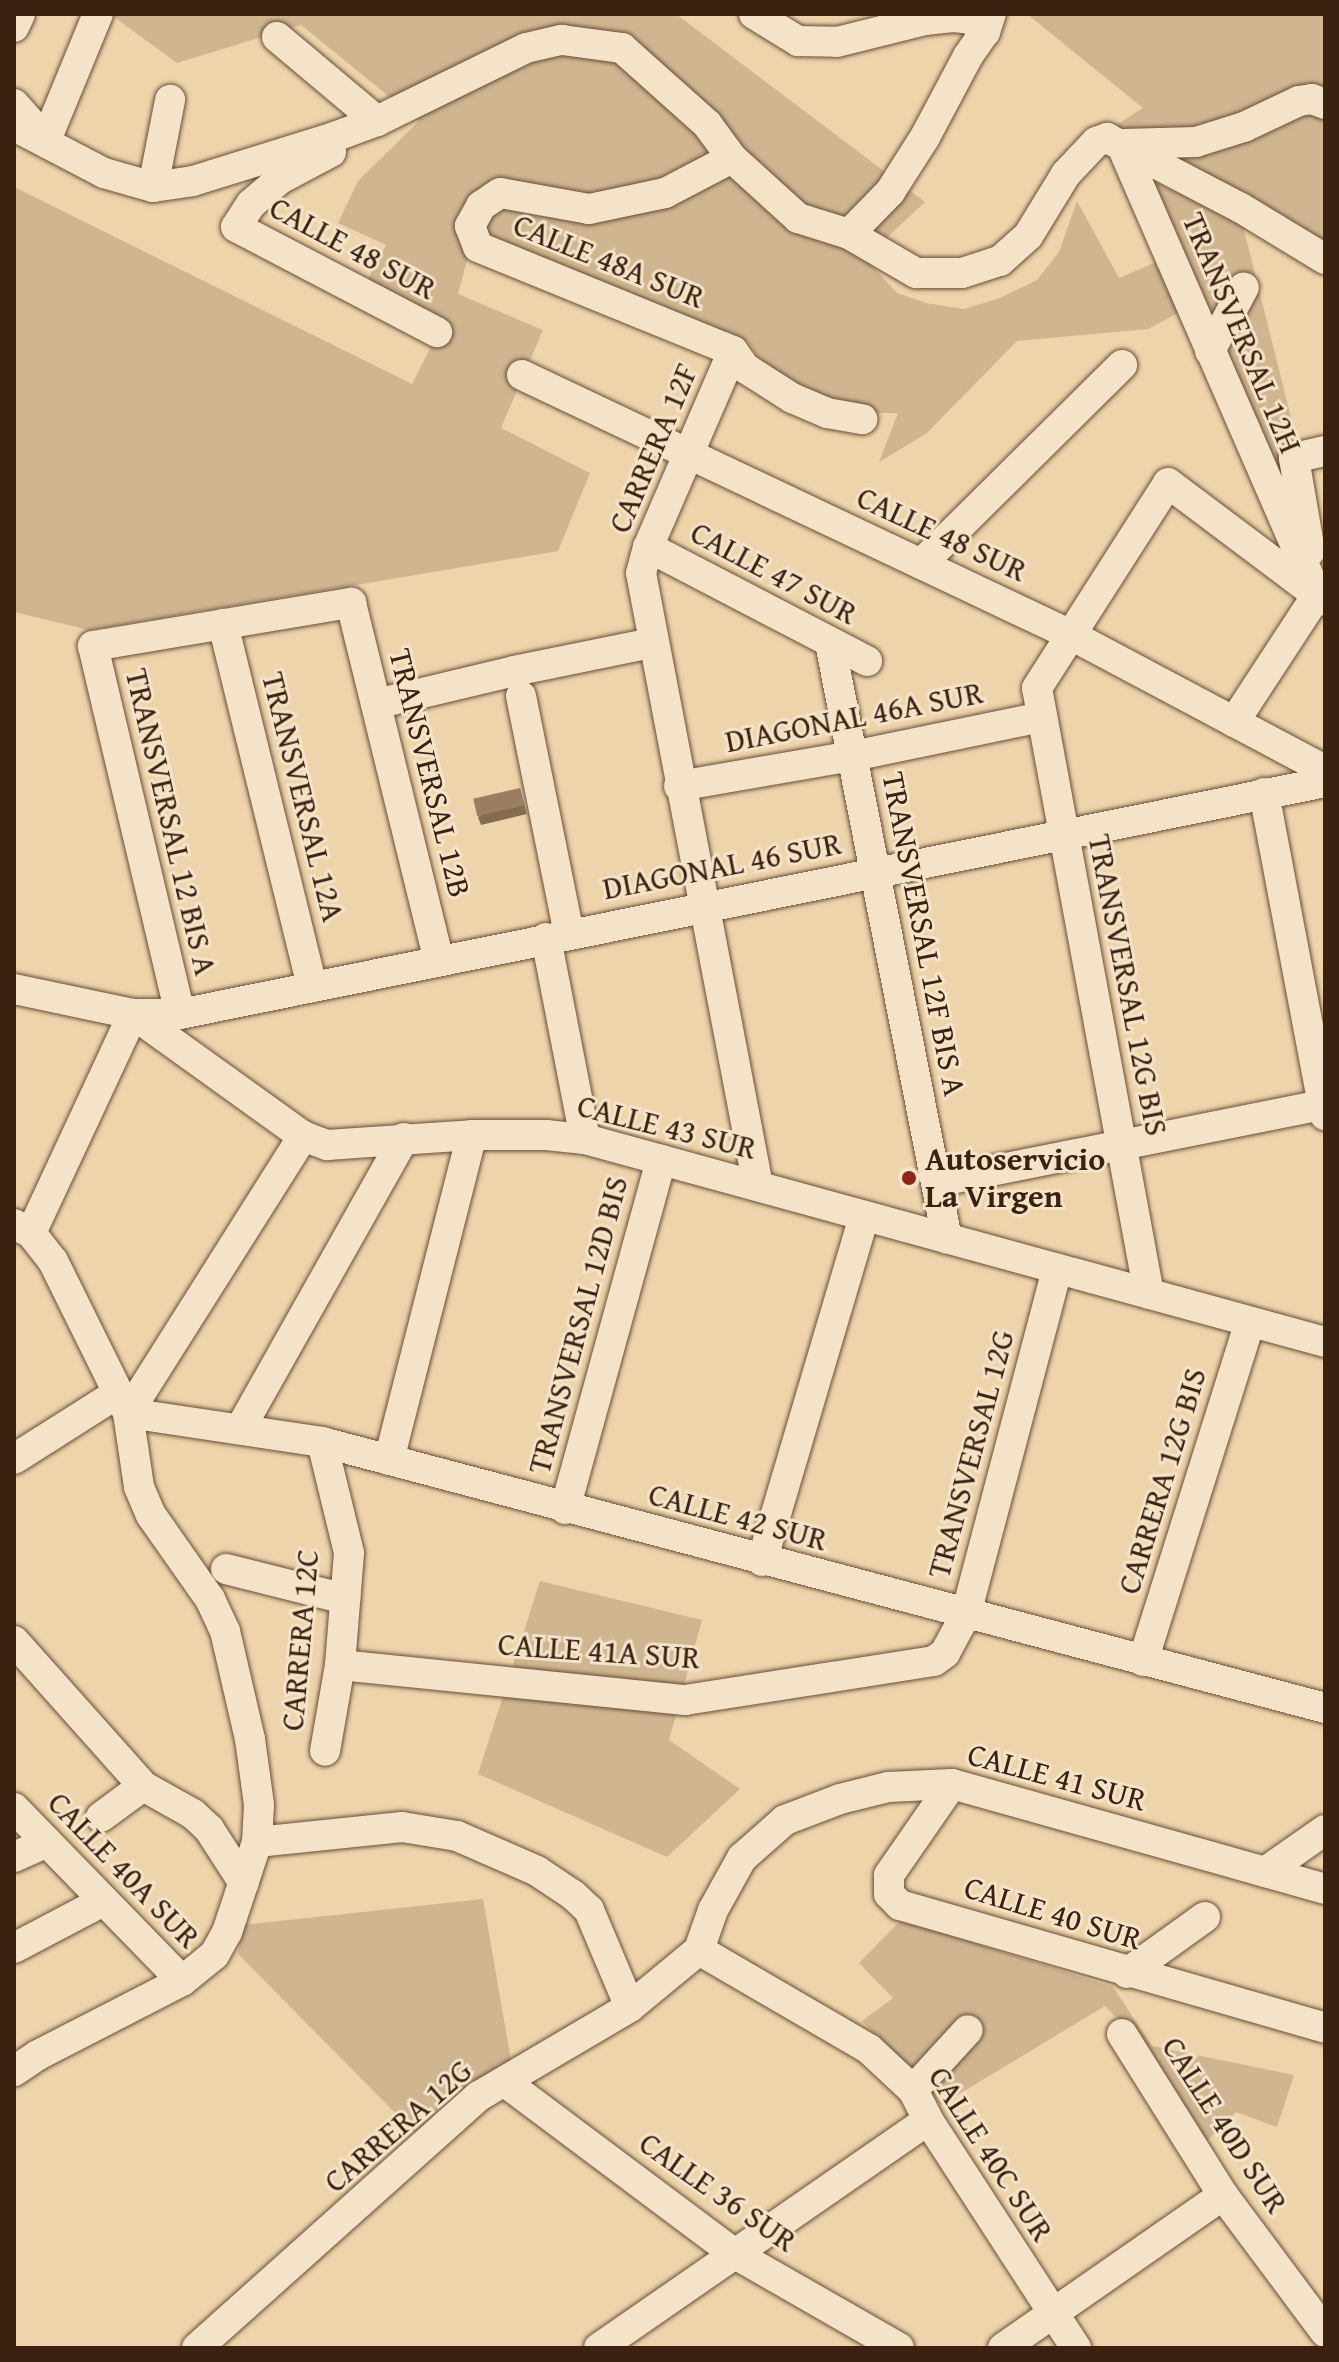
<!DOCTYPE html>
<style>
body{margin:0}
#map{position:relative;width:1339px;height:2362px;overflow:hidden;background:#eed4aa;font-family:"Gentium Book Plus",serif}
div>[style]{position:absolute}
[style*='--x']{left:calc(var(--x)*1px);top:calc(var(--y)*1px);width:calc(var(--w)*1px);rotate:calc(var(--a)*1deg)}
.green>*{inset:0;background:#d0b690}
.roads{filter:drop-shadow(0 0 2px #684e37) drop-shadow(0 0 2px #684e37)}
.minor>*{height:30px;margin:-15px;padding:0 15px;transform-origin:15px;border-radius:15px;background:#f4e3c8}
.wall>*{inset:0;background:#846c53}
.building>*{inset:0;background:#997e61;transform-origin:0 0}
.dots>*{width:22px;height:22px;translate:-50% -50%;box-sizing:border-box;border:4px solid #f4e3c8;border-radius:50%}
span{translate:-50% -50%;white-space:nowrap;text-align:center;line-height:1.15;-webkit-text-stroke:6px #f4e3c8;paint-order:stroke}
.street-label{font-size:32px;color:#3c2111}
.poi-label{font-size:32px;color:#3c2111;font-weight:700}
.left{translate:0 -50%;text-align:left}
.frame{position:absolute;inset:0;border:16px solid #3c2111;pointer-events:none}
</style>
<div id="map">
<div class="green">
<div style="clip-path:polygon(110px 14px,676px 14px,925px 202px,865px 258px,897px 293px,926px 303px,964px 309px,1000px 298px,1037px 280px,1059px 252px,1077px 201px,1119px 278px,1161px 260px,1184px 310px,1148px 329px,1017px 341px,927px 433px,879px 462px,898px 413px,843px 413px,773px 379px,748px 342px,460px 235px,469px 253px,458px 294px,543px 330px,501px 428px,590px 473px,558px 551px,89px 630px,14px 612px,14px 187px,412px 384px,442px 325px,364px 286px,386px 245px,338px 223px,358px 181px,419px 121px,301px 25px,177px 63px)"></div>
<div style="clip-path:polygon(1027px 14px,1325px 14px,1325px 247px,1108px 130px,1143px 108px)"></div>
<div style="clip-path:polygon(1141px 176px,1242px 222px,1298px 446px,1300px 537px)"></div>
<div style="clip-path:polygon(540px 1581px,702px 1620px,669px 1740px,740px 1789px,667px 1857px,478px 1774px)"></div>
<div style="clip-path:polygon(483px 1899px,512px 2066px,448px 2098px,417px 2135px,238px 1954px,243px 1925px)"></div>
<div style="clip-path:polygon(901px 1920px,1113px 1987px,1152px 2046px,1294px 2075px,1277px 2127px,1236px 2112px,1206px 2142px,1133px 2035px,1105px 2006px,941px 2105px,862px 2021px,893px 1998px,859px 1963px)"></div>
</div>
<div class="roads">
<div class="minor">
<div style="--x:754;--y:14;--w:52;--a:31.5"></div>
<div style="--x:798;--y:41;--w:39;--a:1"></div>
<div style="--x:837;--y:42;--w:91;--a:-14"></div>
<div style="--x:925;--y:20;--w:28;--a:-6"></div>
<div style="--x:953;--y:17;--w:18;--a:6"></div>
<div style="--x:971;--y:19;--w:19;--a:43"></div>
<div style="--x:14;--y:27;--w:14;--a:-65"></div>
<div style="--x:277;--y:37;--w:131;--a:40"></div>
<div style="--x:14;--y:104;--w:48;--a:48.4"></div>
<div style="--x:46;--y:140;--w:136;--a:-67.6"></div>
<div style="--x:14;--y:126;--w:102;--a:27.6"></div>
<div style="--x:104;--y:173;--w:51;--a:15.9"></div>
<div style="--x:153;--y:187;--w:40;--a:-8.5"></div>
<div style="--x:193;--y:181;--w:148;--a:-17.3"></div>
<div style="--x:334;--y:137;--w:46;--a:-20.4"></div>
<div style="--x:377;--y:121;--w:166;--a:-26.1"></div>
<div style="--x:526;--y:48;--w:37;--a:-13"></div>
<div style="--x:562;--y:40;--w:61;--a:7.6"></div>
<div style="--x:622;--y:48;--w:114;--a:41.8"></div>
<div style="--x:707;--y:124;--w:42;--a:53.7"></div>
<div style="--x:732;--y:158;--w:89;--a:42.3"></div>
<div style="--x:798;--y:218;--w:53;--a:17.4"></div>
<div style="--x:849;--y:234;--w:78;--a:30.2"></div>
<div style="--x:916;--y:273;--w:46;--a:0"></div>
<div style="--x:962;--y:273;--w:40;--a:-18"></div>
<div style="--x:1000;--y:261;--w:38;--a:-42"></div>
<div style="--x:1028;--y:236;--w:73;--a:-58.5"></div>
<div style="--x:1066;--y:174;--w:44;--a:-46.8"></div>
<div style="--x:1096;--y:142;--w:12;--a:-20"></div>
<div style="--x:1107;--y:138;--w:151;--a:27.6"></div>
<div style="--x:1241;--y:208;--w:98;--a:31.3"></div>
<div style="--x:1121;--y:144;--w:490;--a:66.5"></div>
<div style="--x:1123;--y:144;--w:73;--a:-1.6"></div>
<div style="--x:1196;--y:142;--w:50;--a:-17.4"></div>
<div style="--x:1244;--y:127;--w:61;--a:-25.3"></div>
<div style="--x:1299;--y:101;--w:13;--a:-9"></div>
<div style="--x:1312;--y:99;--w:14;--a:21"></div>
<div style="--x:331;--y:152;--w:58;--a:152.1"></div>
<div style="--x:280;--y:179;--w:38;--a:139"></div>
<div style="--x:251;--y:204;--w:27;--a:123"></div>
<div style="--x:236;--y:227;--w:227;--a:27.6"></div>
<div style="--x:732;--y:158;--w:76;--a:152.4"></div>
<div style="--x:665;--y:193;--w:78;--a:168.1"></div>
<div style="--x:589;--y:209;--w:90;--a:-169.8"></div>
<div style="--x:500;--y:193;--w:23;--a:146"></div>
<div style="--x:481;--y:206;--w:23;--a:119"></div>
<div style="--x:470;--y:226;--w:22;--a:69"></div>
<div style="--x:478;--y:247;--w:275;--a:22.2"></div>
<div style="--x:153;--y:187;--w:89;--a:-78.9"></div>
<div style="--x:849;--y:234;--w:59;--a:-45.7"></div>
<div style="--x:890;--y:192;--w:65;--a:-57.5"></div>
<div style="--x:925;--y:137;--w:92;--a:-62"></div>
<div style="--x:968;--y:56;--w:29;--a:-55"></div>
<div style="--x:985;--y:32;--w:19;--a:-72"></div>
<div style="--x:733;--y:351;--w:214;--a:113.4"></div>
<div style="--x:648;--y:547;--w:27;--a:105"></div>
<div style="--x:641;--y:573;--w:624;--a:79.19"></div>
<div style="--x:733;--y:351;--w:21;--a:55"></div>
<div style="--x:745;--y:368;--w:56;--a:32.6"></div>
<div style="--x:792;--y:398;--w:38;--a:23"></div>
<div style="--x:827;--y:413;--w:36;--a:10"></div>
<div style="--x:1210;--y:351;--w:72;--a:-62"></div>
<div style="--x:522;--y:375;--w:607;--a:25.34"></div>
<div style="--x:1071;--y:635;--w:288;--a:28"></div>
<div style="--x:648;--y:547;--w:247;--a:27.5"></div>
<div style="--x:1310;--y:551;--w:94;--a:-99.8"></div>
<div style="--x:1294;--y:458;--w:32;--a:-13"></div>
<div style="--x:921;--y:564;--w:283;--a:-44.7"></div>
<div style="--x:223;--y:624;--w:374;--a:76.2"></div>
<div style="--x:830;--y:643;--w:607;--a:78.89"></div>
<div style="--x:521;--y:696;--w:242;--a:78.6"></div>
<div style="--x:376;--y:704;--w:142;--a:-13.4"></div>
<div style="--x:514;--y:671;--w:141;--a:-11.5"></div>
<div style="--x:1234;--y:722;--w:152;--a:-56.8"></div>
<div style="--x:679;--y:786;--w:177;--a:-9.8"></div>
<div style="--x:853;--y:756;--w:193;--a:-11.7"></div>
<div style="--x:1264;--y:793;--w:328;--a:79.3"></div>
<div style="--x:546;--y:938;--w:205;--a:79"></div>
<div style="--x:14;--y:989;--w:122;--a:11.9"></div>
<div style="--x:133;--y:1014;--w:209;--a:35.7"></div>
<div style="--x:303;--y:1136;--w:26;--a:21"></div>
<div style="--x:327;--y:1145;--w:145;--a:-3.9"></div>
<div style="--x:472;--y:1135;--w:74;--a:0"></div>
<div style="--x:546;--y:1135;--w:39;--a:6"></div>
<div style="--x:585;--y:1139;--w:767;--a:15.34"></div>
<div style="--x:133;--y:1014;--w:47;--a:0"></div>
<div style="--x:180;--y:1014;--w:1168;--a:-11.45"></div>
<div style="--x:180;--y:1014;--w:378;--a:-103.3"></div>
<div style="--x:93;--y:646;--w:262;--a:-9.5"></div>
<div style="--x:351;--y:603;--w:368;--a:76.2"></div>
<div style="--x:936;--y:1182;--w:397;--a:-11.3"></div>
<div style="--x:14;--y:1224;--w:19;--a:28"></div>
<div style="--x:31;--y:1233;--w:36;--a:52"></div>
<div style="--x:53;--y:1261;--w:169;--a:63.7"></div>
<div style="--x:128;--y:1413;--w:75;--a:81.5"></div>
<div style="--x:139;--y:1487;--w:30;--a:67"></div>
<div style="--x:151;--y:1515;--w:103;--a:54.9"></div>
<div style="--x:210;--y:1599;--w:35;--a:65"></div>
<div style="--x:225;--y:1631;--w:111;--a:77"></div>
<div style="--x:250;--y:1739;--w:67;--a:82.2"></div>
<div style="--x:259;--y:1805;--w:37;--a:93"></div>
<div style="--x:257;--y:1842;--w:95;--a:108.4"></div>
<div style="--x:227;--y:1932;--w:26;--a:119"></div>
<div style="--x:214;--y:1955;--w:41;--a:140.9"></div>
<div style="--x:182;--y:1981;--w:162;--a:152.8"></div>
<div style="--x:38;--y:2055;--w:29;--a:146"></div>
<div style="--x:31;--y:1233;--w:242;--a:-65"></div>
<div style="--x:1149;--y:1294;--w:616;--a:-100.47"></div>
<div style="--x:1037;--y:688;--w:243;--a:-57.4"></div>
<div style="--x:1168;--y:483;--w:196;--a:36.9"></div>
<div style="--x:128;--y:1413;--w:196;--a:8.5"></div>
<div style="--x:322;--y:1442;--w:1038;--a:14.85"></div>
<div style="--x:128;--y:1413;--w:328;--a:-57.7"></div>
<div style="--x:240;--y:1429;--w:334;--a:-60.6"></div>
<div style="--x:322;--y:1442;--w:114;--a:76.3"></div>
<div style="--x:349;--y:1553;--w:112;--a:94.6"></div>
<div style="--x:340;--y:1665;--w:87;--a:99.9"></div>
<div style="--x:14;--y:1459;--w:123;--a:-32.4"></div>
<div style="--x:389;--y:1460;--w:335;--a:-75.7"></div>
<div style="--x:565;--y:1509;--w:362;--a:-74.6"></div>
<div style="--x:762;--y:1561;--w:360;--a:-73.5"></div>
<div style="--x:226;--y:1569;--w:123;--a:14.1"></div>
<div style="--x:14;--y:1641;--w:194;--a:48.3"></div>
<div style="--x:143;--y:1786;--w:57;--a:29.2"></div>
<div style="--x:193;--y:1814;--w:22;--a:43"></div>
<div style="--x:209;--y:1829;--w:64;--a:57.1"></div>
<div style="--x:1143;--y:1661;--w:355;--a:-72.5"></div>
<div style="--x:340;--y:1665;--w:347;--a:5.8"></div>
<div style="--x:685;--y:1700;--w:252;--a:-8.9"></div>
<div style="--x:934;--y:1661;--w:14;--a:-36"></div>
<div style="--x:945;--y:1653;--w:44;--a:-61.7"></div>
<div style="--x:966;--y:1614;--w:357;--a:-75.2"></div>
<div style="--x:952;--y:1784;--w:111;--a:124.7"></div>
<div style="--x:889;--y:1875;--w:19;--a:90"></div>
<div style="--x:889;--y:1894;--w:16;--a:45"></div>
<div style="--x:900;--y:1905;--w:442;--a:16.1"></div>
<div style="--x:14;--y:1808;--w:241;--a:45.8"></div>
<div style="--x:101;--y:1817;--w:52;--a:-36.4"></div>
<div style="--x:257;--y:1842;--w:146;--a:-5.9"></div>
<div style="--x:402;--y:1827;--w:56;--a:9.3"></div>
<div style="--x:457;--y:1836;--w:87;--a:23.6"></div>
<div style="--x:537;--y:1871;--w:43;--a:33.7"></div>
<div style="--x:573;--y:1895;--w:22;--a:43"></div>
<div style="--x:589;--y:1910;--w:105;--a:67.1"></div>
<div style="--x:14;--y:1857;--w:36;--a:-24"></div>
<div style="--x:1265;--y:1872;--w:73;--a:-35"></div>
<div style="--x:14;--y:1948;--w:101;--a:-27.8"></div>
<div style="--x:699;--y:1950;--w:42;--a:-70.7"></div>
<div style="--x:713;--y:1910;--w:60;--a:-60.9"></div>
<div style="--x:742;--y:1858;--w:57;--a:-41.5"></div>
<div style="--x:785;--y:1820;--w:59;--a:-20.9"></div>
<div style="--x:840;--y:1799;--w:49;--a:-14"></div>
<div style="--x:888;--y:1787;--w:64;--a:-2.7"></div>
<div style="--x:952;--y:1784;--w:387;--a:15.7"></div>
<div style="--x:699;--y:1950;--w:197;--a:30.2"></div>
<div style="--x:869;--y:2049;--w:60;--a:43"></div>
<div style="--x:913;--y:2090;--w:34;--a:63"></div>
<div style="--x:928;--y:2120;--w:272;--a:57"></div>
<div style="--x:1127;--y:1973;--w:96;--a:-35.7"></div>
<div style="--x:1122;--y:2034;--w:190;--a:57.9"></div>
<div style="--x:1223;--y:2195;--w:171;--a:53.3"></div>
<div style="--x:505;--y:2082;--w:287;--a:36.8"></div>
<div style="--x:735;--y:2254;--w:189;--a:29.8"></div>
<div style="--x:913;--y:2090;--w:81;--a:-47.5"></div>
<div style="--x:197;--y:2348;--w:378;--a:-41.8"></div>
<div style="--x:479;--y:2096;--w:175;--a:-30.5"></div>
<div style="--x:630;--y:2007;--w:89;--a:-39.6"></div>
<div style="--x:599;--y:2348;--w:400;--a:-34.7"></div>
<div style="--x:1003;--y:2348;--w:268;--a:-34.8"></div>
</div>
</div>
<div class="wall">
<div style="clip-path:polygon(520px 788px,527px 814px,481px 825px,478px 817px)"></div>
</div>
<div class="building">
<div style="left:520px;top:788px;width:18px;height:48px;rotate:77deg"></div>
</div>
<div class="dots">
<div style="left:909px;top:1178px;background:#8f2418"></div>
</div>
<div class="street-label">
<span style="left:353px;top:248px;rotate:28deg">CALLE 48 SUR</span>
<span style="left:609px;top:261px;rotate:22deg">CALLE 48A SUR</span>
<span style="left:1242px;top:333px;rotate:67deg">TRANSVERSAL 12H</span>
<span style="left:653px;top:448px;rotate:-67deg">CARRERA 12F</span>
<span style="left:942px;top:534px;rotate:25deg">CALLE 48 SUR</span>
<span style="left:774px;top:573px;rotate:28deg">CALLE 47 SUR</span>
<span style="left:854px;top:717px;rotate:-11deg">DIAGONAL 46A SUR</span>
<span style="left:430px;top:773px;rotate:76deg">TRANSVERSAL 12B</span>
<span style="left:303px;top:797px;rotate:76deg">TRANSVERSAL 12A</span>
<span style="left:171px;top:822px;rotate:77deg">TRANSVERSAL 12 BIS A</span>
<span style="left:722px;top:866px;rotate:-11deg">DIAGONAL 46 SUR</span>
<span style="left:924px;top:934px;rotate:79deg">TRANSVERSAL 12F BIS A</span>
<span style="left:1128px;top:985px;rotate:79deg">TRANSVERSAL 12G BIS</span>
<span style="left:667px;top:1127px;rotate:14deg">CALLE 43 SUR</span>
<span style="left:578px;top:1325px;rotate:-75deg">TRANSVERSAL 12D BIS</span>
<span style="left:971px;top:1454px;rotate:-75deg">TRANSVERSAL 12G</span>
<span style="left:1162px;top:1481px;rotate:-73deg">CARRERA 12G BIS</span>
<span style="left:738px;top:1517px;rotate:15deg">CALLE 42 SUR</span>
<span style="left:300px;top:1640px;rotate:-85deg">CARRERA 12C</span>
<span style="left:599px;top:1651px;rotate:4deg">CALLE 41A SUR</span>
<span style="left:1057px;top:1777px;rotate:15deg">CALLE 41 SUR</span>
<span style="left:124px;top:1870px;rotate:46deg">CALLE 40A SUR</span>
<span style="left:1053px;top:1913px;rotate:17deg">CALLE 40 SUR</span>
<span style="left:1225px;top:2125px;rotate:57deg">CALLE 40D SUR</span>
<span style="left:398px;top:2126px;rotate:-41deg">CARRERA 12G</span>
<span style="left:991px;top:2154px;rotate:57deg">CALLE 40C SUR</span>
<span style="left:718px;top:2192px;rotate:35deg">CALLE 36 SUR</span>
</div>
<div class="poi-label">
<span class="left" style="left:925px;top:1178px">Autoservicio<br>La Virgen</span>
</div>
<div class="frame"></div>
</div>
